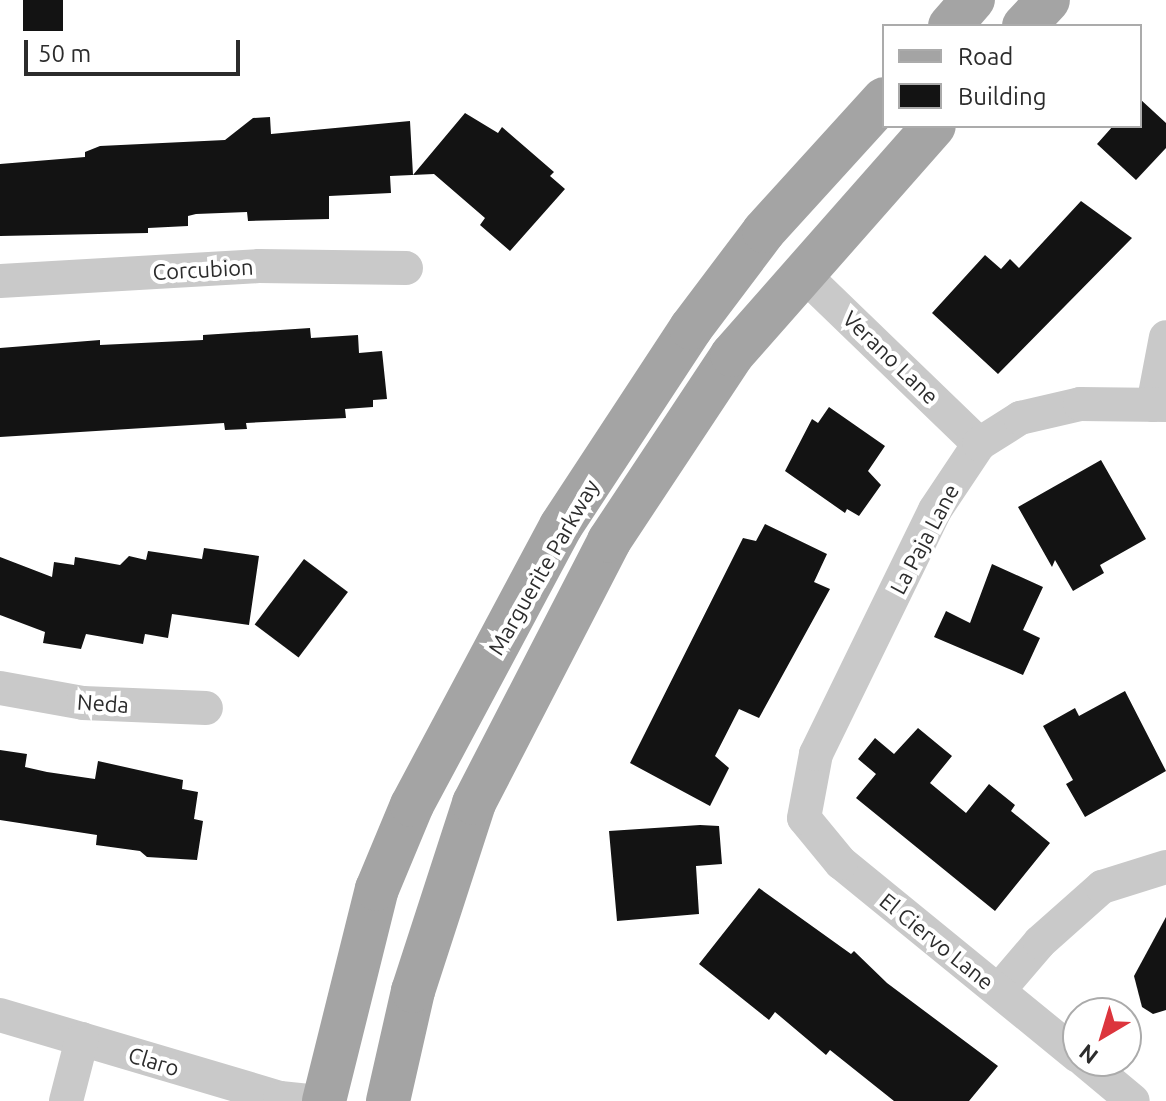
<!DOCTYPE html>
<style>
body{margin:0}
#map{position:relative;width:1166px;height:1101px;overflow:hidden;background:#fff;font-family:Ubuntu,sans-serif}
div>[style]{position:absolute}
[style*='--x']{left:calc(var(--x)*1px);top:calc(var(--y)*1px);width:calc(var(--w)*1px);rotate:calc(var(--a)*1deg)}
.building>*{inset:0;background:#131313;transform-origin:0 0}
.minor>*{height:34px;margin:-17px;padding:0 17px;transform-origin:17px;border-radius:17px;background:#c9c9c9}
.major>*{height:44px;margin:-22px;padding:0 22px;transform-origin:22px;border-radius:22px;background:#a4a4a4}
span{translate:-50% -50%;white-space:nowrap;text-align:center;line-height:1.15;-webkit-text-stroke:8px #fff;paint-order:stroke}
.street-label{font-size:22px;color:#2c2c2c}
.legend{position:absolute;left:882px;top:24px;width:260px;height:104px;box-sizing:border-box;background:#fff;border:2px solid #ababab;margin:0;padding:10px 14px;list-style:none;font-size:24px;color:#2c2c2c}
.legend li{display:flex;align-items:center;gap:16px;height:40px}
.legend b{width:40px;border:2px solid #ababab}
.north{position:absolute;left:1062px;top:997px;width:80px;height:80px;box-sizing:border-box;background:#fff;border:2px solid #ababab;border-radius:50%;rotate:218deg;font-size:22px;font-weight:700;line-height:32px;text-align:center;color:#2c2c2c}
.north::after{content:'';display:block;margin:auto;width:28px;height:36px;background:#dc353d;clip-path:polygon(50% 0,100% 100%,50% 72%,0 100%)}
.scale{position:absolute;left:24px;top:40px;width:216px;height:36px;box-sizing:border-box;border:4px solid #2c2c2c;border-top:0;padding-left:10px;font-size:24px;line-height:28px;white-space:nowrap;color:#2c2c2c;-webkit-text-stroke:6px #fff;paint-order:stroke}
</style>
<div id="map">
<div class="building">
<div style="left:23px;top:0;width:40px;height:31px"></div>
<div style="clip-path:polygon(1140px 99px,1166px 123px,1166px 148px,1136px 180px,1097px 144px,1113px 126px,1140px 126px)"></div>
<div style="clip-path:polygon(465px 113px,498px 133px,502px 127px,554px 172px,550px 176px,565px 189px,510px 251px,480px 225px,485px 218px,434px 174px,390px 176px,391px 193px,329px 196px,329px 219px,248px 221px,247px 212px,196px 214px,188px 216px,188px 226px,148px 228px,148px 233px,0 236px,0 164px,85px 157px,85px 152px,100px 146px,225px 140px,253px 118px,270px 117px,271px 134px,410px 121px,413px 175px)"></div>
<div style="clip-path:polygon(1081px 201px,1132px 238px,998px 374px,932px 313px,985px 255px,1001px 269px,1010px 259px,1019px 268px)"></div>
<div style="clip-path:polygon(310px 328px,311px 338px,358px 335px,359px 353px,382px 351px,387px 399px,373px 400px,373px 407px,345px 409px,346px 418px,246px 423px,247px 429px,225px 430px,224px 423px,0 437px,0 348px,100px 340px,100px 345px,203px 340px,203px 335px)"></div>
<div style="clip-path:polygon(829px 407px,885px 446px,868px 471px,881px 485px,859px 516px,847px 509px,845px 513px,785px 471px,812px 419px,818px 423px)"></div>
<div style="clip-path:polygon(1101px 460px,1146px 539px,1100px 565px,1104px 573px,1073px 591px,1055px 560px,1052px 567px,1018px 507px)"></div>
<div style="clip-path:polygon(765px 524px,827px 554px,814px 582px,830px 589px,759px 718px,739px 709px,715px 756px,729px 768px,710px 806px,630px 763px,743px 538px,756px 541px)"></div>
<div style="clip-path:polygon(204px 548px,259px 556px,249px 625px,172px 614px,168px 638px,145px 634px,143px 644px,86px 634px,81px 649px,43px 643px,45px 632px,0 615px,0 557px,52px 577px,54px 562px,74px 565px,75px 557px,120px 565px,129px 556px,146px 560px,148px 551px,202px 559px)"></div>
<div style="left:304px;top:559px;width:55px;height:82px;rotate:37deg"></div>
<div style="clip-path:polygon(992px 564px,1043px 587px,1023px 630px,1040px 638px,1023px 675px,934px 637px,946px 611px,970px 623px)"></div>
<div style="clip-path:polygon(1125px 691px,1166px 771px,1085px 817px,1066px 784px,1073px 780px,1043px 726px,1075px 708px,1079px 716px)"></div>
<div style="clip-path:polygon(918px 728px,952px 756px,930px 783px,966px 813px,989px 784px,1015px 805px,1011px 811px,1050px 843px,995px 911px,856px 798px,876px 774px,858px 759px,875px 738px,894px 754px)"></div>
<div style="clip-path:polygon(0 750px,27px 754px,25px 767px,47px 772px,95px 779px,98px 761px,183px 780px,182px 789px,198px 792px,194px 819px,203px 821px,197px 860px,147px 857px,140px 851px,96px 845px,97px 835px,0 820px)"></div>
<div style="clip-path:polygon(700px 825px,719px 826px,722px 864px,696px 866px,699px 914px,617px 921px,609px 831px)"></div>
<div style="clip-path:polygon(759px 888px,851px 954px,854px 951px,887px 983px,998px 1066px,969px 1101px,894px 1101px,830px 1050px,826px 1055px,775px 1012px,769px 1020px,699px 964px)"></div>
<div style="clip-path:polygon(1166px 917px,1166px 1010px,1153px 1014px,1142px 1007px,1134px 976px)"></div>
</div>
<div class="minor">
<div style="--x:801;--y:272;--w:248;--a:44"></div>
<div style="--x:0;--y:281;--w:259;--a:-3.3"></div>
<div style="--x:259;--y:266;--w:147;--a:0.8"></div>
<div style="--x:1153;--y:405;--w:69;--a:-79.2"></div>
<div style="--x:0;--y:688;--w:84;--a:10.2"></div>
<div style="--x:83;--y:703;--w:123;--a:2.3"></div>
<div style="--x:999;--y:990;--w:63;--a:-49.5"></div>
<div style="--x:1040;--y:942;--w:83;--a:-41.6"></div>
<div style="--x:1102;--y:887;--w:67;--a:-17.4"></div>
<div style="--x:0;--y:1015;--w:292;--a:16.5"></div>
<div style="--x:280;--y:1098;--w:29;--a:6"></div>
<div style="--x:1078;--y:1056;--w:306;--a:-140.8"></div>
<div style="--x:841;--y:863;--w:58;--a:-129.4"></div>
<div style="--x:804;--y:818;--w:65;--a:-79.4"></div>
<div style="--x:816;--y:754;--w:271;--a:-64"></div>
<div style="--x:935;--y:510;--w:79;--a:-56.3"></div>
<div style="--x:979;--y:444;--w:49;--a:-32.4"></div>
<div style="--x:1020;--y:418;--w:62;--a:-13.1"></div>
<div style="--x:1080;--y:404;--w:86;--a:0.7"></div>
<div style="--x:1085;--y:1061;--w:62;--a:39.8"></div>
<div style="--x:66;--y:1101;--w:64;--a:-75.5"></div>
</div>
<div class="major">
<div style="--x:950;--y:26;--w:35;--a:-49"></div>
<div style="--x:1024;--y:26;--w:35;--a:-47"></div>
<div style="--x:324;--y:1101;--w:219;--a:-76"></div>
<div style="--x:377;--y:889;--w:91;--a:-67.4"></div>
<div style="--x:412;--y:805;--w:316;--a:-61.9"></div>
<div style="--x:561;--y:526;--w:237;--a:-56.7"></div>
<div style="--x:691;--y:328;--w:121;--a:-53"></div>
<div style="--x:764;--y:231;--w:178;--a:-47.7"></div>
<div style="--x:388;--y:1101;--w:113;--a:-77.2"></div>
<div style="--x:413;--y:991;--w:198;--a:-72"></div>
<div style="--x:474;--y:803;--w:295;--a:-62.7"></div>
<div style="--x:609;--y:541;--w:223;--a:-56.5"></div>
<div style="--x:732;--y:355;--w:305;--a:-48.6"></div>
</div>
<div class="street-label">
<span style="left:203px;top:269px;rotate:-3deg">Corcubion</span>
<span style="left:891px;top:357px;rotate:44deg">Verano Lane</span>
<span style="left:924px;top:539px;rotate:-62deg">La Paja Lane</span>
<span style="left:543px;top:567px;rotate:-60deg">Marguerite Parkway</span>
<span style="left:103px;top:703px;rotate:4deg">Neda</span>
<span style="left:937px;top:941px;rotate:39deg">El Ciervo Lane</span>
<span style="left:154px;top:1061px;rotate:17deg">Claro</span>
</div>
<ul class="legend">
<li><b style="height:10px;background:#a4a4a4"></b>Road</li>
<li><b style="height:22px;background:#131313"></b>Building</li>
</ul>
<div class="north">N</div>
<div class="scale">50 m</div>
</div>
